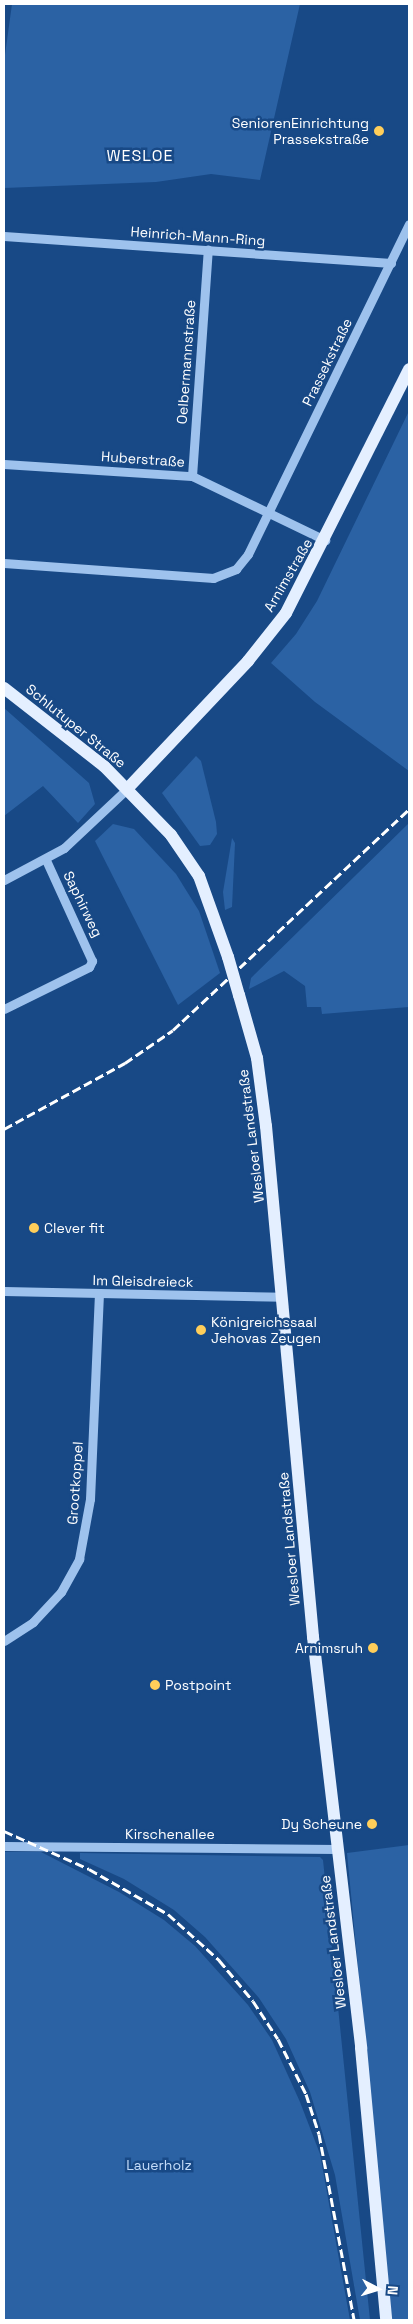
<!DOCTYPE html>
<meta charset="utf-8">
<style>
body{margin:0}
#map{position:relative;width:413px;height:2324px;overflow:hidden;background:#184986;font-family:"Space Grotesk",sans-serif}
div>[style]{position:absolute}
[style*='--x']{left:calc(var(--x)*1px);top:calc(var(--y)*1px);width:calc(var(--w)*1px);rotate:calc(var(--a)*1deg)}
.green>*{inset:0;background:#2b62a4}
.minor>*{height:9px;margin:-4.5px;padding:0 4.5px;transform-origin:4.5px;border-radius:4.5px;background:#9ec2ed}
.major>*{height:12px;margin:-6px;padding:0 6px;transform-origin:6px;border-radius:6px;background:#e4efff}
.rail>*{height:3px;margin-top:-1.5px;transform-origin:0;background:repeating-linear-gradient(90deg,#fff 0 9px,transparent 0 13px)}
.major-bridge>*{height:12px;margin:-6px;padding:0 6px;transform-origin:6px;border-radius:6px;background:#e4efff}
.dots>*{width:14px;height:14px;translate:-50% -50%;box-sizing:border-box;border:2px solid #184986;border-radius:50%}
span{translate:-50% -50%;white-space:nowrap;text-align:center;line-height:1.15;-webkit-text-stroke:5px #184986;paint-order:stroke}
.poi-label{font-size:14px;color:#fff}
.right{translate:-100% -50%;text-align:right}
.left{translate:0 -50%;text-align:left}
.street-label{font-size:14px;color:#fff}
.park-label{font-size:14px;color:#c4dcf9}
.quarter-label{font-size:16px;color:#fff;letter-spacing:1px}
.frame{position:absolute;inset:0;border:5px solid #fff;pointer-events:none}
.north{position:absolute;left:353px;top:2264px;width:50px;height:50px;-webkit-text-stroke:4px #184986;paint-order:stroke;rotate:95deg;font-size:14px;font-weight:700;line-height:20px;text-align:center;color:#fff}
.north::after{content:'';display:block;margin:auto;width:18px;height:22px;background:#fff;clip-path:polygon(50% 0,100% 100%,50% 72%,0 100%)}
</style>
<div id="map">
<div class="green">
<div style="clip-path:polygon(12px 4px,300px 4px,260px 180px,211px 174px,156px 182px,4px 188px,4px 62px)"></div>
<div style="clip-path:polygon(409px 411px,409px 771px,315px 702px,271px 663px,296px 634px,317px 601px)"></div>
<div style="clip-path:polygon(4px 708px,89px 783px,95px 804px,78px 823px,43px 786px,4px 816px)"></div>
<div style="clip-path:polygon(196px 756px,201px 761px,216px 822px,217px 834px,210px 845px,200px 846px,162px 793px)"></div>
<div style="clip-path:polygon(409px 823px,409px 1007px,322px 1014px,321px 1007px,307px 1007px,305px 986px,284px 971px,249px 989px,251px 978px)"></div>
<div style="clip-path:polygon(113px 824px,134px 829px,176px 874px,199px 911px,220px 973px,178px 1005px,95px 841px)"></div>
<div style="clip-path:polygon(232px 838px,235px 843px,232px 907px,225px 910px,223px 892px)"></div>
<div style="clip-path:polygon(409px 1845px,409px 2320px,392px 2320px,347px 1853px)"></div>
<div style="clip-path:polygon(4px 1852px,41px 1852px,119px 1892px,164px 1920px,195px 1946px,248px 2005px,272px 2040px,300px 2102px,320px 2154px,350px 2320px,4px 2320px)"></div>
<div style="clip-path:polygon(80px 1853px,320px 1857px,323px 1860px,370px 2320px,360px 2320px,335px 2175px,310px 2092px,286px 2039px,259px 1998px,205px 1937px,174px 1910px,124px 1879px,80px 1859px)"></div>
</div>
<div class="minor">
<div style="--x:4;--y:236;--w:388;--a:4"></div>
<div style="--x:4;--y:464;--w:188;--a:3.7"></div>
<div style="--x:192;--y:476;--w:148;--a:25.7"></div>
<div style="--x:192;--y:476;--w:227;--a:-86"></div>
<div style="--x:4;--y:563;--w:210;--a:4.1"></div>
<div style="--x:213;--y:578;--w:25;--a:-21"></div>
<div style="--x:236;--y:569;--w:19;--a:-51"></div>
<div style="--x:248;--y:554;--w:367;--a:-64"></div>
<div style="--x:4;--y:880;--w:68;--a:-28.1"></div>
<div style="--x:64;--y:848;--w:88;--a:-43.2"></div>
<div style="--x:4;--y:1009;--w:95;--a:-26.3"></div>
<div style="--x:89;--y:967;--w:7;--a:-63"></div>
<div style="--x:92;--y:961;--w:111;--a:-114.5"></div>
<div style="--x:4;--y:1291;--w:278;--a:1.2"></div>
<div style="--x:4;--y:1641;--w:35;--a:-33"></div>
<div style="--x:33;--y:1622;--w:41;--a:-47"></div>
<div style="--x:61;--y:1592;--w:38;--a:-61"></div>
<div style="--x:79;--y:1559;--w:61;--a:-79.6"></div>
<div style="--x:90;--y:1499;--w:205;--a:-87.5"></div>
<div style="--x:4;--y:1846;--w:333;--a:0.5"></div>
</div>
<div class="major">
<div style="--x:4;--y:688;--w:127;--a:38"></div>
<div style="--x:104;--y:766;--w:96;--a:45.8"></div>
<div style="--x:171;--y:835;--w:50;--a:55.7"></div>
<div style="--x:199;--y:876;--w:86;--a:70.3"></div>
<div style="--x:128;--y:788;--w:175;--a:-46.6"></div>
<div style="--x:248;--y:661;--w:61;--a:-51.6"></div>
<div style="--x:286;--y:613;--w:273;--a:-63.2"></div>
<div style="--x:239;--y:995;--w:66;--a:74.1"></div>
<div style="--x:257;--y:1058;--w:69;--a:82.5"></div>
<div style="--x:266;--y:1126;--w:513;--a:84.74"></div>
<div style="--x:313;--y:1637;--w:414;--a:83.3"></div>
<div style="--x:361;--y:2048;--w:273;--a:84.7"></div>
</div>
<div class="rail">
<div style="--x:4;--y:1129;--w:138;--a:-28.6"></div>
<div style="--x:125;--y:1063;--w:58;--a:-34.5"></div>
<div style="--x:173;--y:1030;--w:323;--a:-43.1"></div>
<div style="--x:4;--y:1831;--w:93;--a:24.1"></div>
<div style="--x:89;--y:1869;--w:91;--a:29.7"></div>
<div style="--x:168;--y:1914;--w:69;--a:42"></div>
<div style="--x:219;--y:1960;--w:53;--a:50.3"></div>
<div style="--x:253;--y:2001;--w:45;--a:56.7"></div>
<div style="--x:278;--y:2039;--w:62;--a:63"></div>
<div style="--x:306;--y:2094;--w:42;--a:72"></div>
<div style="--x:319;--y:2134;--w:189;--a:79.3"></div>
</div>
<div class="major-bridge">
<div style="--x:228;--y:957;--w:40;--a:74"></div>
</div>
<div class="dots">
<div style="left:379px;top:131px;background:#ffce5a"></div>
<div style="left:34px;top:1228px;background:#ffce5a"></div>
<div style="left:201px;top:1330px;background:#ffce5a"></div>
<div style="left:373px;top:1648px;background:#ffce5a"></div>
<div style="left:155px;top:1685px;background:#ffce5a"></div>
<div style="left:372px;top:1824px;background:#ffce5a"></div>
</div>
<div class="poi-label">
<span class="right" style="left:369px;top:131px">SeniorenEinrichtung<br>Prassekstraße</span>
<span class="left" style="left:44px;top:1228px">Clever fit</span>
<span class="left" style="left:211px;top:1330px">Königreichssaal<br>Jehovas Zeugen</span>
<span class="right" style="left:363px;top:1648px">Arnimsruh</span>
<span class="left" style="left:165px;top:1685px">Postpoint</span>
<span class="right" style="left:362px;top:1824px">Dy Scheune</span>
</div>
<div class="street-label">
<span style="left:198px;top:236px;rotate:4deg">Heinrich-Mann-Ring</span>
<span style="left:186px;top:362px;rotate:-86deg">Oelbermannstraße</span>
<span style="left:327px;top:362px;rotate:-64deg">Prassekstraße</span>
<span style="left:143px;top:459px;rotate:4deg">Huberstraße</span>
<span style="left:288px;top:575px;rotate:-60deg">Arnimstraße</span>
<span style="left:76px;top:726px;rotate:39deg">Schlutuper Straße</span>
<span style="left:83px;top:904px;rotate:64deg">Saphirweg</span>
<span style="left:251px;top:1136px;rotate:-97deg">Wesloer Landstraße</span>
<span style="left:143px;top:1281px;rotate:1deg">Im Gleisdreieck</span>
<span style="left:75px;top:1483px;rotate:-86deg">Grootkoppel</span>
<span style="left:289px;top:1539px;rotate:-95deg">Wesloer Landstraße</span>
<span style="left:170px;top:1834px">Kirschenallee</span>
<span style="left:333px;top:1942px;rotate:-97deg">Wesloer Landstraße</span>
</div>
<div class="park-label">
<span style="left:159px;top:2165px">Lauerholz</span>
</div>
<div class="quarter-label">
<span style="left:140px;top:156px">WESLOE</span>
</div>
<div class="frame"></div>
<div class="north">N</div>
</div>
